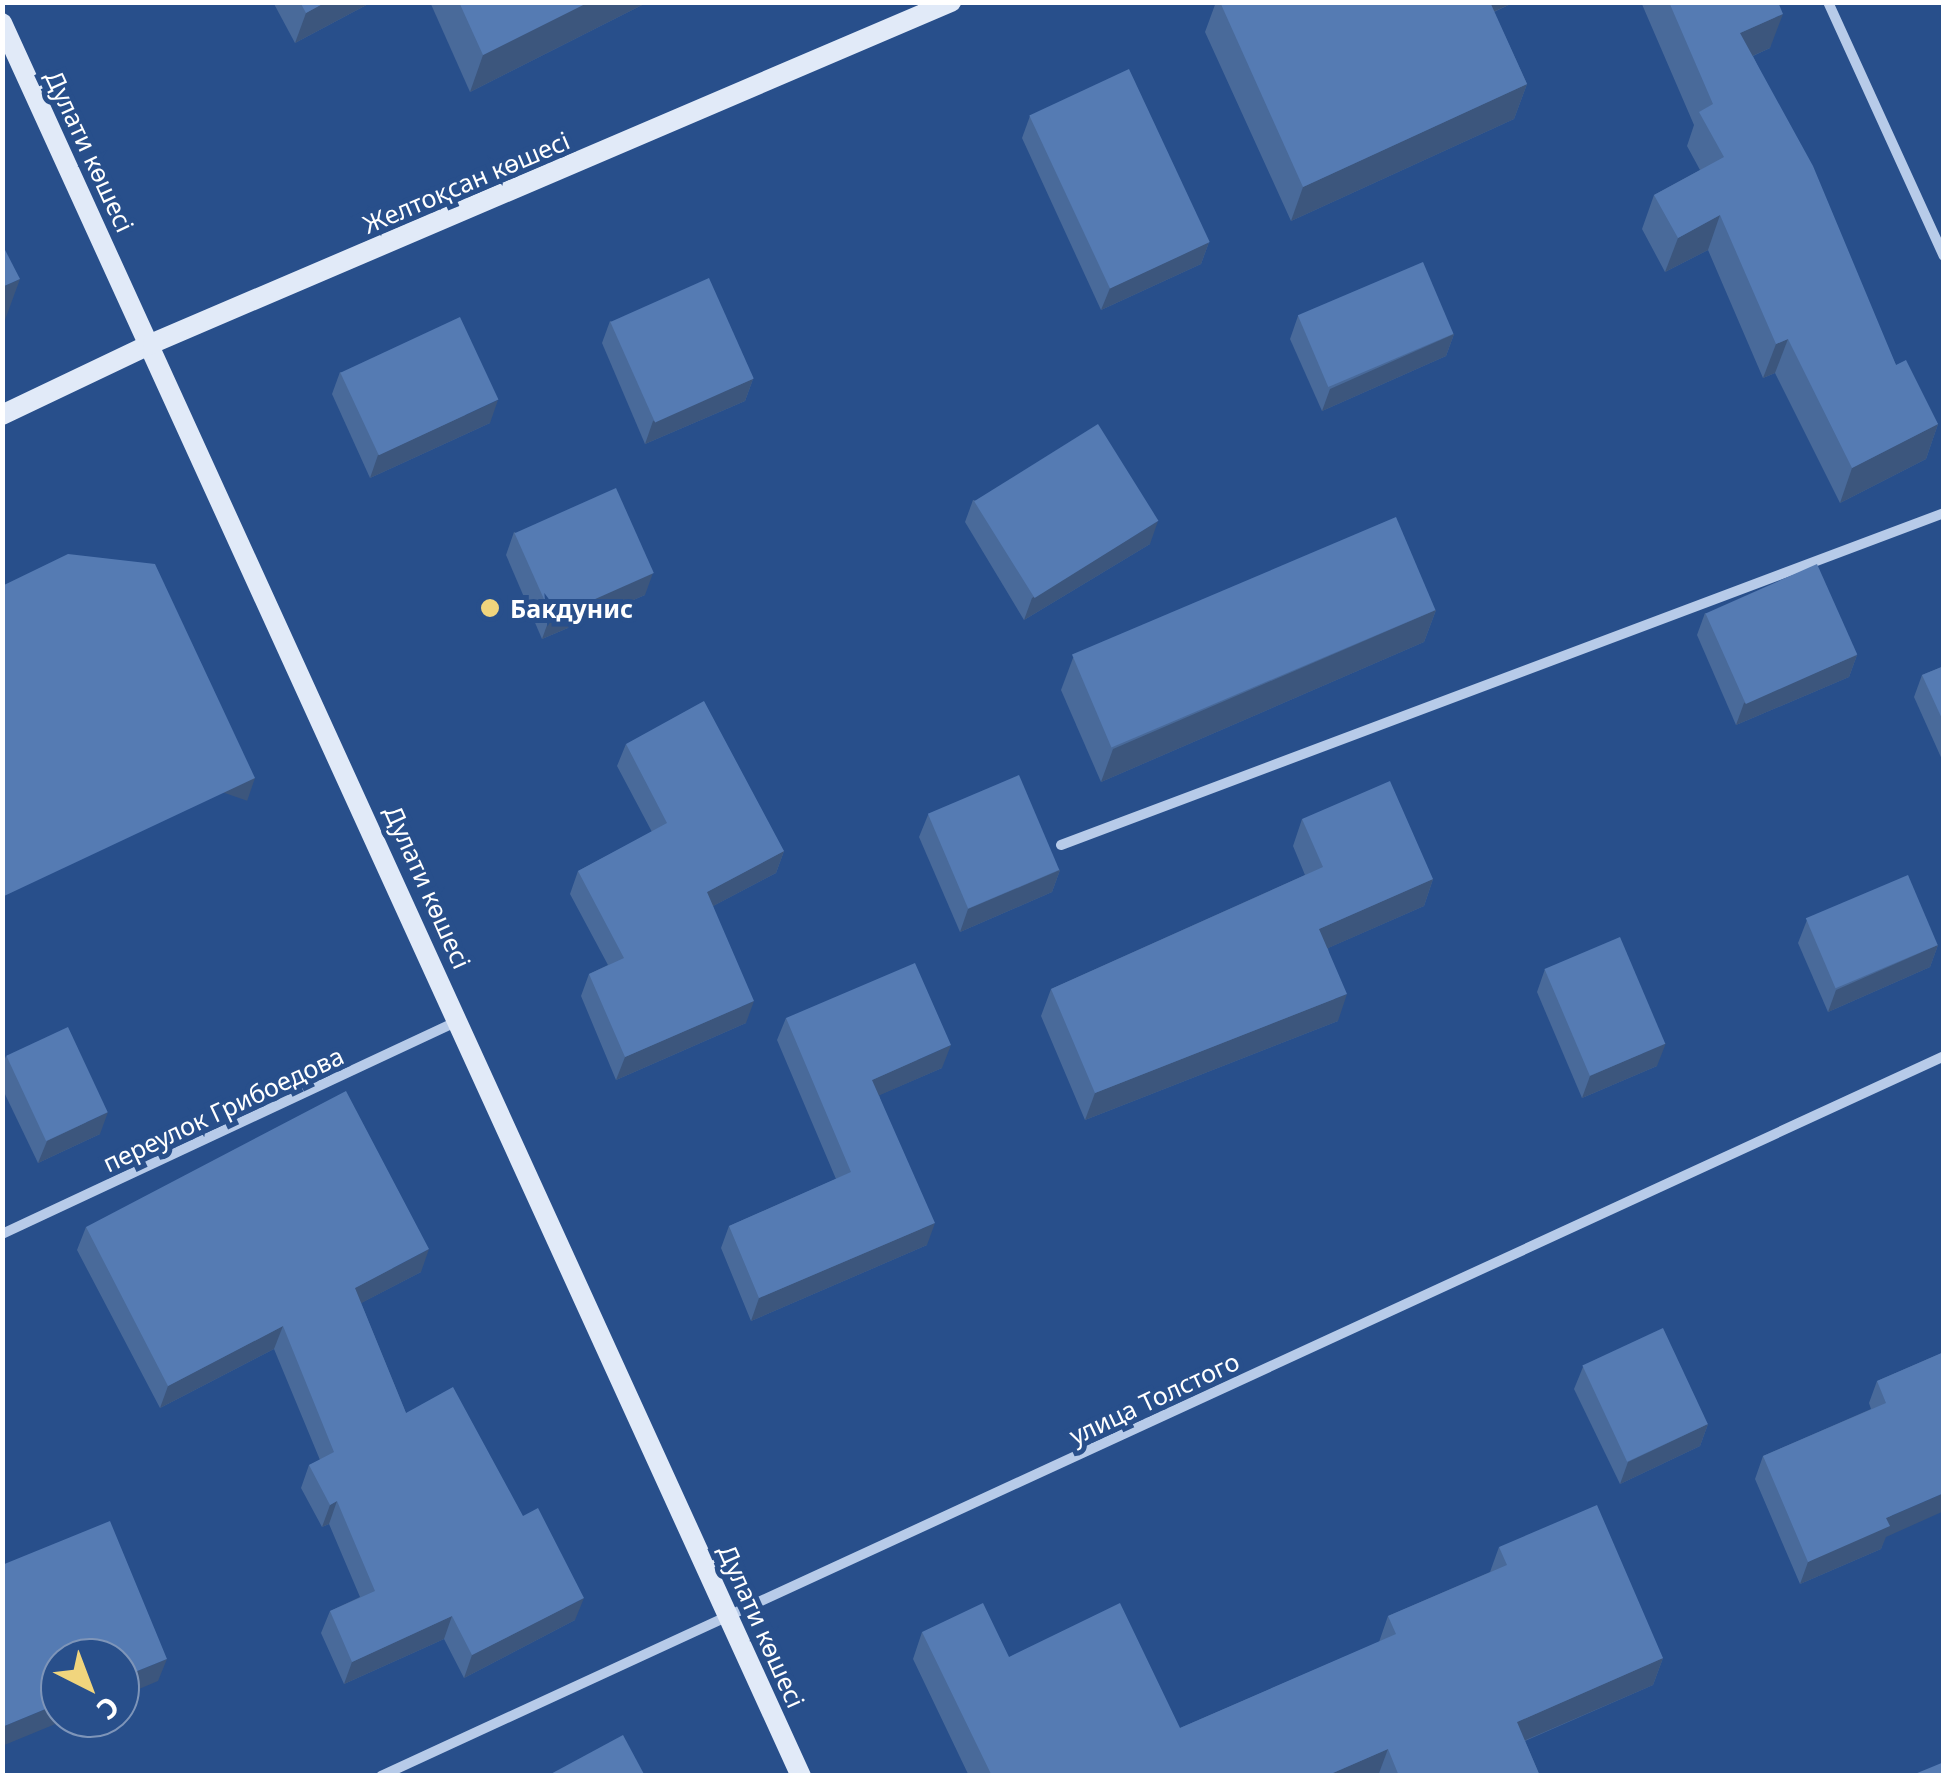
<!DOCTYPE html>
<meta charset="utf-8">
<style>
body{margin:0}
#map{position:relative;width:1946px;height:1778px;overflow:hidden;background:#284f8b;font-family:"Noto Sans",sans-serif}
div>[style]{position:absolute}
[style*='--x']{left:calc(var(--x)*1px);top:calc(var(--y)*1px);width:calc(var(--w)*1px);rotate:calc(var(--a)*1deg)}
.street>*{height:10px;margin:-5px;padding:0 5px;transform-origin:5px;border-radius:5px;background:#b7cbe9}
.secondary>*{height:20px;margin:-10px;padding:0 10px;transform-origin:10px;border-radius:10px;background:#e1eaf8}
.wall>*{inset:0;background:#496a9a}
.shaded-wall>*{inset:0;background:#3c567d;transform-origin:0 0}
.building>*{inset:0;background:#557bb3;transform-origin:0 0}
.dots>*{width:28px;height:28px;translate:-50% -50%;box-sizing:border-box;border:5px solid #284f8b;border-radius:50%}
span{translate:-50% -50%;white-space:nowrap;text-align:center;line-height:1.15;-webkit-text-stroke:10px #284f8b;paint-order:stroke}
.street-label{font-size:25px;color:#fff}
.poi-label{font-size:25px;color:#fff;font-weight:700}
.left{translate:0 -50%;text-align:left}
.frame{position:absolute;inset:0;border:5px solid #fff;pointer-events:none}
.north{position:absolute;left:40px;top:1638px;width:100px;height:100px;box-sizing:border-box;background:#284f8b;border:2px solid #7e95b9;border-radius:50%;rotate:138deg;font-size:28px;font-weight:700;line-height:40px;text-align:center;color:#fff}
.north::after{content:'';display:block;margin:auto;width:35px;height:45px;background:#f1d57d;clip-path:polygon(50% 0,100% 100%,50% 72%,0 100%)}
</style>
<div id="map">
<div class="street">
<div style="--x:1828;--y:2;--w:279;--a:65.5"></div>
<div style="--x:1061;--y:845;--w:943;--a:-20.61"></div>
<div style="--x:2;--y:1234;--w:506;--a:-25.04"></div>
<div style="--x:381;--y:1776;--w:1721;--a:-24.73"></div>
</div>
<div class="secondary">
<div style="--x:2;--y:23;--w:1927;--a:65.5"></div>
<div style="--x:2;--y:415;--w:167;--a:-25.5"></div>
<div style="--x:153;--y:343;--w:868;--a:-23.14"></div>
</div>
<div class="wall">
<div style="clip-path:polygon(273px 2px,372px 2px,295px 43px)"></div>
<div style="clip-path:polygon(430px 2px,648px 2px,470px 92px)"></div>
<div style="clip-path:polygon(1216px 2px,1515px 2px,1494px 12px,1527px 84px,1514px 119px,1291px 221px,1205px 32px)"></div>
<div style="clip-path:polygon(1641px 2px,1778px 2px,1770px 48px,1753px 56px,1896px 365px,1938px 424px,1926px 459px,1840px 503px,1775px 373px,1763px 378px,1708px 250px,1665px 272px,1642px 229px,1654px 195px,1700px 170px,1687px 146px,1694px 125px)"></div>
<div style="clip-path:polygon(1030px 116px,1209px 242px,1201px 264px,1101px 310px,1022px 138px)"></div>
<div style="clip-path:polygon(1298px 316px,1454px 334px,1446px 356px,1322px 411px,1290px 339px)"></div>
<div style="clip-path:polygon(610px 321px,753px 379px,745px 401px,645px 444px,602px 343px)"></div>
<div style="clip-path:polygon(340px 372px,490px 423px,370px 478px,332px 394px)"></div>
<div style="clip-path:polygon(973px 500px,1150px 544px,1024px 620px,965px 522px)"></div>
<div style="clip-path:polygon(514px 532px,645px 595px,542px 639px,506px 555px)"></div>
<div style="clip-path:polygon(1436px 610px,1424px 642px,1101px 782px,1061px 690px,1073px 658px)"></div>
<div style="clip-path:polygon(1705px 613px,1857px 655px,1849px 677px,1736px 725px,1697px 635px)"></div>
<div style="clip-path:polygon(1944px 666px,1944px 764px,1914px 697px,1922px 675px)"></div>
<div style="clip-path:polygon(626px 744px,784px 851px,776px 873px,713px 906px,746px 1023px,616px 1080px,581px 996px,589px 974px,608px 965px,570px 894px,578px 871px,652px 832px,617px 766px)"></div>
<div style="clip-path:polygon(928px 815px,1060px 870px,1052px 892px,960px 932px,919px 837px)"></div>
<div style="clip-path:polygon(1302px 819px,1433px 879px,1424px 906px,1328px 948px,1338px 1021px,1085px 1120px,1041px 1016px,1051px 989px,1305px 875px,1293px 846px)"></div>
<div style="clip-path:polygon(1807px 920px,1938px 945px,1930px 967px,1828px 1012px,1798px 943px)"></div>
<div style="clip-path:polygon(1545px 969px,1657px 1066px,1582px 1098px,1537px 992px)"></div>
<div style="clip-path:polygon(786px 1018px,942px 1068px,879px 1095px,927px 1245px,751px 1321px,721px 1248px,729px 1226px,836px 1179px,777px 1040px)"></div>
<div style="clip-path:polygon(6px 1056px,100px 1134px,38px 1163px,2px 1088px,2px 1066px)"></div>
<div style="clip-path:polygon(86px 1227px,421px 1272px,361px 1303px,406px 1413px,575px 1620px,464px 1678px,444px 1639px,344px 1684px,321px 1633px,330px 1611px,360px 1597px,329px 1524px,322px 1527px,301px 1488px,309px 1465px,320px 1460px,274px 1349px,160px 1408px,77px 1250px)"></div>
<div style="clip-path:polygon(1944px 1352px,1881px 1549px,1800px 1584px,1755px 1479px,1763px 1456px,1871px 1409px,1869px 1403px,1877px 1381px)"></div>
<div style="clip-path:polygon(1583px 1367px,1708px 1424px,1700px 1446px,1620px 1484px,1574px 1389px)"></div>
<div style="clip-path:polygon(1499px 1547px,1663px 1658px,1653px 1685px,1525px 1741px,1540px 1776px,969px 1776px,913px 1659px,922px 1632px,1009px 1657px,1180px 1728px,1379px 1642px,1388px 1616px,1490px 1572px)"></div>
</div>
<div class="shaded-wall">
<div style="clip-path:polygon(326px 2px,372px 2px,295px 43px,306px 13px)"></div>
<div style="clip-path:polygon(589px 2px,648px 2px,470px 92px,483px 55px)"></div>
<div style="clip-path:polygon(1478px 2px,1515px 2px,1471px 22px)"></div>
<div style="clip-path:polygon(1783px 14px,1770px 48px,1728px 67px,1740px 33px)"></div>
<div style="clip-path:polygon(1527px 84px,1514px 119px,1291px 221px,1303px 187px)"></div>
<div style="clip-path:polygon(1720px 215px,1708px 250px,1665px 272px,1678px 238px)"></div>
<div style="clip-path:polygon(1209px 242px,1201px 264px,1101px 310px,1110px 288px)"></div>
<div style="clip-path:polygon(20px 279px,5px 320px,2px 321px,2px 287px)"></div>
<div style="clip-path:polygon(1454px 334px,1446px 356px,1322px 411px,1330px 389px)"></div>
<div style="clip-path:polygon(1788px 339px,1775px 373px,1763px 378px,1776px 344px)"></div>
<div style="clip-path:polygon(753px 379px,745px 401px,645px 444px,653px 421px)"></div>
<div style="clip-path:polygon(498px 400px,490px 423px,370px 478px,378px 455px)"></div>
<div style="clip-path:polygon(1938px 424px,1926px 459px,1840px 503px,1852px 468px)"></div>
<div style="clip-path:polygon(1158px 521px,1150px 544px,1024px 620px,1032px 598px)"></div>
<div style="clip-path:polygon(653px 573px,645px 595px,542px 639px,550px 617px)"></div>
<div style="clip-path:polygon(1436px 610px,1424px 642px,1101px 782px,1113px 749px)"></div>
<div style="clip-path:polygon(1857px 655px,1849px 677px,1736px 725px,1744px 703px)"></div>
<div style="left:255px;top:778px;width:24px;height:280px;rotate:109deg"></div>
<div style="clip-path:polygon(784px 851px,776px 873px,698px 914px,707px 892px)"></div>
<div style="clip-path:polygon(1060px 870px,1052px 892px,960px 932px,968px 909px)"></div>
<div style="clip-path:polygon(1433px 879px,1424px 906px,1310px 956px,1319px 929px)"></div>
<div style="clip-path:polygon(1938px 945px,1930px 967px,1828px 1012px,1836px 990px)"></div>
<div style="clip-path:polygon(1347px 994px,1338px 1021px,1085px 1120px,1095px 1093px)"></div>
<div style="clip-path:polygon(754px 1001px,746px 1023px,616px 1080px,625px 1057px)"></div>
<div style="clip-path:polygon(1666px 1043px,1657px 1066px,1582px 1098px,1590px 1076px)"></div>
<div style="clip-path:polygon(951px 1045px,942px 1068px,864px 1102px,872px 1080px)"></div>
<div style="clip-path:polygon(108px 1112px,100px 1134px,38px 1163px,47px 1141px)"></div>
<div style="clip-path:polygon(935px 1223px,927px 1245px,751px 1321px,759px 1298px)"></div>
<div style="clip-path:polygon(429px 1249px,421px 1272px,346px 1311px,355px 1288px)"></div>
<div style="clip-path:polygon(283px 1326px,274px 1349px,160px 1408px,168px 1386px)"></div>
<div style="clip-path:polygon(1708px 1424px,1700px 1446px,1620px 1484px,1628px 1462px)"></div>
<div style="clip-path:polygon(1944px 1493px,1944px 1511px,1886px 1537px,1881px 1549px,1800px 1584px,1808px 1562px,1886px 1518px)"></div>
<div style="clip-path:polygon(337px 1501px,329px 1524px,322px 1527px,330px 1505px)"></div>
<div style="clip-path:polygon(584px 1598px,575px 1620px,464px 1678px,472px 1655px)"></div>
<div style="clip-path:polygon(452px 1616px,444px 1639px,344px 1684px,352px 1662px)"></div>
<div style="clip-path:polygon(1663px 1658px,1653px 1685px,1507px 1748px,1517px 1722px)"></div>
<div style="clip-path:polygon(167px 1659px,158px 1681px,120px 1697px,120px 1678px)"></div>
<div style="clip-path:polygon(60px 1703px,60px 1718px,70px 1718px,2px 1746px,2px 1727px)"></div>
<div style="clip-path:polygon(1388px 1749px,1378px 1776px,1326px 1776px)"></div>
</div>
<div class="building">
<div style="clip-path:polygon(300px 2px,326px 2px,306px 13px)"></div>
<div style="clip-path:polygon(459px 2px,589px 2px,483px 55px)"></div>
<div style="clip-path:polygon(1220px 2px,1490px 2px,1527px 84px,1303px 187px)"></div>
<div style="clip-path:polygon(1669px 2px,1778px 2px,1783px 14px,1740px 33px,1813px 166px,1896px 365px,1906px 360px,1938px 424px,1852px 468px,1788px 339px,1776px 344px,1720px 215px,1678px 238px,1654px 195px,1724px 157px,1699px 112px,1713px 104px)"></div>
<div style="left:1129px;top:69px;width:191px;height:110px;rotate:65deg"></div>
<div style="clip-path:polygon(2px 244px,20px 279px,2px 287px)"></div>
<div style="left:1423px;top:262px;width:78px;height:136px;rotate:67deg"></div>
<div style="left:709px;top:278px;width:110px;height:108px;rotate:66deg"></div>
<div style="left:460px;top:317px;width:91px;height:132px;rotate:65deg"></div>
<div style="left:1098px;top:424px;width:114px;height:146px;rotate:58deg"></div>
<div style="left:616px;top:488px;width:93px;height:111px;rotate:66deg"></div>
<div style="left:1396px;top:517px;width:101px;height:352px;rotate:67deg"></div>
<div style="clip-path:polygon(68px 554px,155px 564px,255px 778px,2px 897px,2px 586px)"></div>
<div style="left:1817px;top:564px;width:99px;height:122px;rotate:66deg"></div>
<div style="clip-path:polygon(1944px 666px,1944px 723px,1922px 675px)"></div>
<div style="clip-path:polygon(704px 701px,784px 851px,707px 892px,754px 1001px,625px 1057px,589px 974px,624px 958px,578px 871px,667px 823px,626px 744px)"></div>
<div style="left:1019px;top:775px;width:103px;height:99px;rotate:67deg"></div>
<div style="clip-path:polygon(1390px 781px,1433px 879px,1319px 929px,1347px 994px,1095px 1093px,1051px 989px,1323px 867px,1302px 819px)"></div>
<div style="left:1908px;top:875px;width:76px;height:111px;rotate:67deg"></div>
<div style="left:1620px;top:937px;width:116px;height:82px;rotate:67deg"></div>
<div style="clip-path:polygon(915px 963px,951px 1045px,872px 1080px,935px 1223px,759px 1298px,729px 1226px,851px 1172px,786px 1018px)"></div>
<div style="left:68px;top:1027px;width:94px;height:68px;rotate:65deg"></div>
<div style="clip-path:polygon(346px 1091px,429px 1249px,355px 1288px,406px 1413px,453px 1387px,523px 1516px,538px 1508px,584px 1598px,472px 1655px,452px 1616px,352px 1662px,330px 1611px,375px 1591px,337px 1501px,330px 1505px,309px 1465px,334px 1452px,283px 1326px,168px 1386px,86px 1227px)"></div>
<div style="left:1663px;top:1328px;width:106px;height:89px;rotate:65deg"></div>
<div style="clip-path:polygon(1944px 1352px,1944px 1493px,1886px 1518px,1890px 1526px,1808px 1562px,1763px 1456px,1886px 1403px,1877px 1381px)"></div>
<div style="clip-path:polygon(1597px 1505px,1663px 1658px,1517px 1722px,1540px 1776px,1399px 1776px,1388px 1749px,1326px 1776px,992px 1776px,922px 1632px,983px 1603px,1009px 1657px,1120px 1603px,1180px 1728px,1396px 1634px,1388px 1616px,1507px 1565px,1499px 1547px)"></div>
<div style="clip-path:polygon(110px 1521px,167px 1659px,120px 1678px,120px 1658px,60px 1658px,60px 1703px,2px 1727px,2px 1565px)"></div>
<div style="clip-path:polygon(623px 1735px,645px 1776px,547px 1776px)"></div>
<div style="clip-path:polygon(1944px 1762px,1944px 1776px,1910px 1776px)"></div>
</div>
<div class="dots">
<div style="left:490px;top:608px;background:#f1d57d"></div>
</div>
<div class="street-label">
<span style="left:90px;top:151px;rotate:65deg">Дулати көшесі</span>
<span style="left:466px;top:182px;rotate:-23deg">Желтоқсан көшесі</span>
<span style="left:428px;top:887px;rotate:66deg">Дулати көшесі</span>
<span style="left:223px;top:1109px;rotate:-25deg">переулок Грибоедова</span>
<span style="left:1154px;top:1398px;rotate:-25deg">улица Толстого</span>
<span style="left:762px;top:1626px;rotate:66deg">Дулати көшесі</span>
</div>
<div class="poi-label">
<span class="left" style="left:510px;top:608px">Бакдунис</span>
</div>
<div class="frame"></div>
<div class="north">С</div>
</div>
